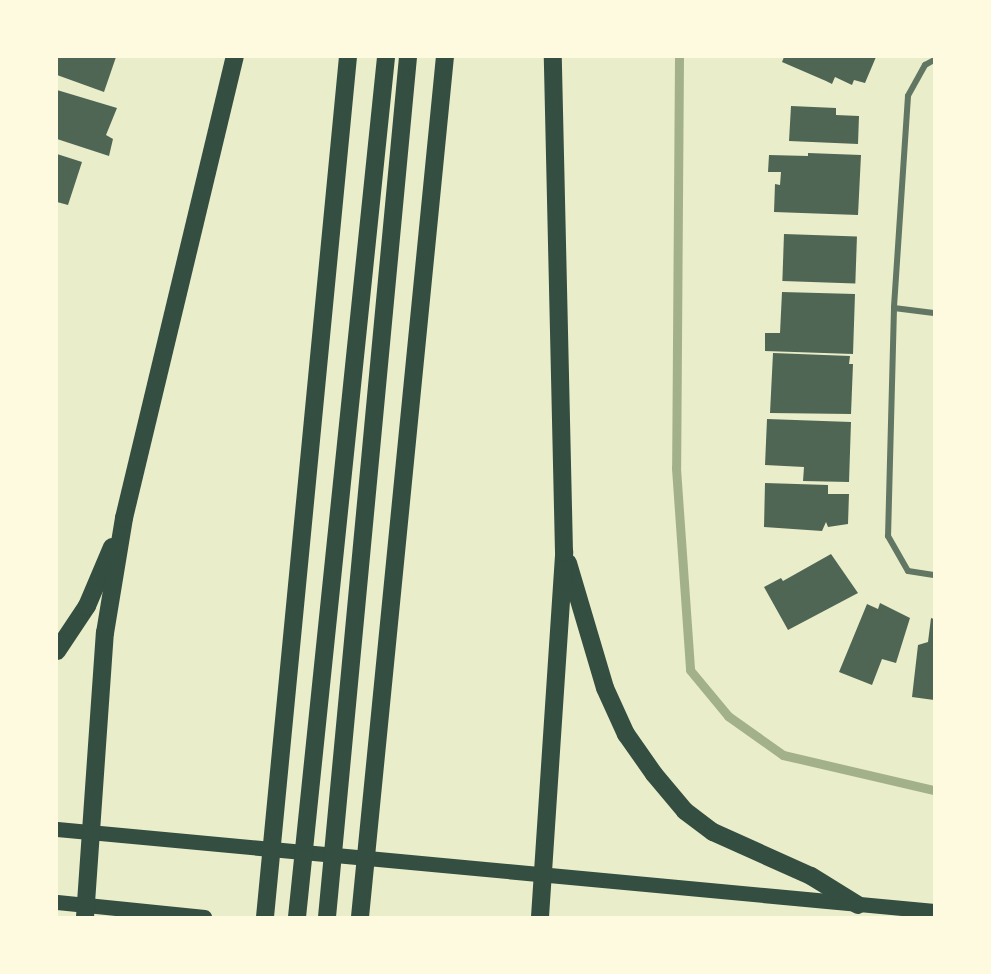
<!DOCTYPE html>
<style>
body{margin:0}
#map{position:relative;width:991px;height:974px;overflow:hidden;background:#e9edc9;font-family:Raleway,sans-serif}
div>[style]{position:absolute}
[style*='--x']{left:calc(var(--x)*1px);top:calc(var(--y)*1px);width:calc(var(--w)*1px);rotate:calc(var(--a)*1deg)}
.stream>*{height:9px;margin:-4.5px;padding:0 4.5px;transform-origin:4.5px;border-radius:4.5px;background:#a3b18a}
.building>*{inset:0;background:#4f6655;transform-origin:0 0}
.minor>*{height:6px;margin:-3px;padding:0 3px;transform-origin:3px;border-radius:3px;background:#617663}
.primary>*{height:15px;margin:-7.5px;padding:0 7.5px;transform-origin:7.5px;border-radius:7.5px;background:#344e41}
.motorway>*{height:18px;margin:-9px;padding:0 9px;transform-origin:9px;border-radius:9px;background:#344e41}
span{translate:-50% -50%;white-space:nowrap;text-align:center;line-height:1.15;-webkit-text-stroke:4.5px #fefae0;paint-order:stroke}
.frame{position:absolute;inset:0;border:58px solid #fefae0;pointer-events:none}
</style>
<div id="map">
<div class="stream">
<div style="--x:679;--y:57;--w:411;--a:90.4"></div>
<div style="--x:676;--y:468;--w:202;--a:86"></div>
<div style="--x:690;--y:670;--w:60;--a:50.4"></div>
<div style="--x:728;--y:716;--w:67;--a:35.3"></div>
<div style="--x:783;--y:755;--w:155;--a:13.1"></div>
</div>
<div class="building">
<div style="clip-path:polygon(57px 57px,116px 57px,104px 92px,57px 75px)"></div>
<div style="clip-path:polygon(784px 57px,876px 57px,865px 83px,854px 80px,852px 85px,835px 77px,832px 84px,826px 81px,782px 62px)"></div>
<div style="clip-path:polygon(57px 90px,117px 108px,106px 135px,113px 139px,109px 156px,57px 139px)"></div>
<div style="clip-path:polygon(791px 106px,836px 108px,836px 115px,859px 116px,858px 144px,789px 141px)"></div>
<div style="clip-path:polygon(808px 153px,861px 155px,858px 215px,774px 212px,775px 184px,780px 185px,781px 172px,768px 172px,769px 155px,808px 156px)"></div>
<div style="clip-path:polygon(57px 154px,82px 162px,68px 205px,57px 202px)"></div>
<div style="left:784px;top:234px;width:73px;height:47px;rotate:2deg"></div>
<div style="clip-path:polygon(782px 292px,855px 294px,853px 354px,765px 351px,765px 333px,780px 333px)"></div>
<div style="clip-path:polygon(773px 353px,850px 356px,849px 364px,853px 364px,851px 414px,770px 413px)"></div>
<div style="clip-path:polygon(767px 419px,851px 422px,849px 482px,803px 481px,804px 467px,765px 465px)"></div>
<div style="clip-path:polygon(765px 483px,828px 485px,828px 494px,849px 494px,848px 524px,828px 527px,826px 522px,822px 531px,764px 527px)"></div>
<div style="clip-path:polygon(831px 554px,858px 593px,788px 630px,764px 587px,781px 578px,783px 581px)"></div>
<div style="clip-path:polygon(880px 603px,910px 618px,896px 663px,882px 659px,872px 685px,839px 672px,867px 604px,878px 609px)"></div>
<div style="clip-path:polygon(931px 618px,934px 619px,934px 700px,912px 697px,918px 645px,928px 642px)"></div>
</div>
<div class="minor">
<div style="--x:934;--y:60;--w:10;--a:151"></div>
<div style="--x:925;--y:65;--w:35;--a:119"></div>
<div style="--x:908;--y:96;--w:212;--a:93.8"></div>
<div style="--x:894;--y:308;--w:228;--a:91.5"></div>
<div style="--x:888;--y:536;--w:40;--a:60.3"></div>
<div style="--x:908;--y:571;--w:26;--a:9"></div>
<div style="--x:894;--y:308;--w:40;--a:7.1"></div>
</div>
<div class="primary">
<div style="--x:57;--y:829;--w:881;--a:5.34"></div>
<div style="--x:57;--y:902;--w:148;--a:5.8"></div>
</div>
<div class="motorway">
<div style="--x:568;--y:563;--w:130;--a:73.5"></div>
<div style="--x:605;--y:688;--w:51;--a:65.5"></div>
<div style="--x:626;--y:734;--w:49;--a:55"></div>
<div style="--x:654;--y:774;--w:48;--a:50"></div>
<div style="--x:685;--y:811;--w:35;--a:37"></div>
<div style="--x:713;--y:832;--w:107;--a:24.2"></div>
<div style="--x:811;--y:876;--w:55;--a:31.7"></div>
<div style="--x:57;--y:651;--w:54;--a:-56.3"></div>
<div style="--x:87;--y:606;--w:64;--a:-67"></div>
<div style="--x:85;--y:917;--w:285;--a:-86"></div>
<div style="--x:105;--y:633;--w:117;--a:-80.6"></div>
<div style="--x:124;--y:518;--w:474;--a:-76.5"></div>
<div style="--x:265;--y:917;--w:864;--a:-84.49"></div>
<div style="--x:297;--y:917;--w:865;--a:-84.09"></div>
<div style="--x:327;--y:917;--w:864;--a:-84.62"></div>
<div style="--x:360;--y:917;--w:864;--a:-84.36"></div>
<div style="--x:540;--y:917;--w:366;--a:-86.2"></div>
<div style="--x:564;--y:552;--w:495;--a:-91.3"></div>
</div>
<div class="frame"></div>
</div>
